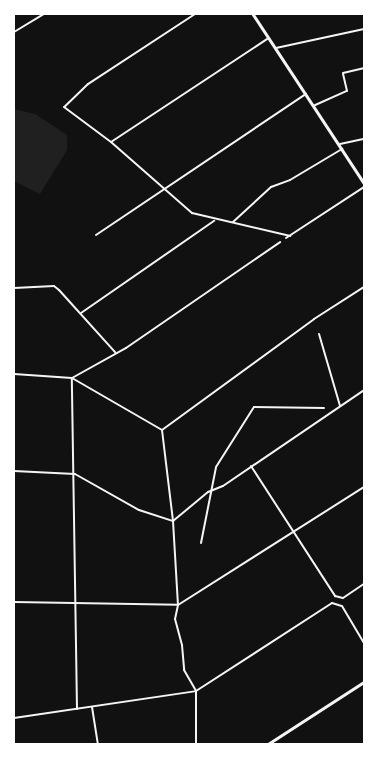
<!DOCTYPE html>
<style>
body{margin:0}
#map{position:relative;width:378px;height:758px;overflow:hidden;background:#111;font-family:Commissioner,sans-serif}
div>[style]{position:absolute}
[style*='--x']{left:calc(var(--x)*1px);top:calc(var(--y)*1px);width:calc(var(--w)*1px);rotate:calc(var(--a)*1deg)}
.green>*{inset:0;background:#202020}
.minor>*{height:2px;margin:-1px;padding:0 1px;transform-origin:1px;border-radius:1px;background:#f5f5f5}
.secondary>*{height:2.5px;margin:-1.25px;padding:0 1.25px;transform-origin:1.25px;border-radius:1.25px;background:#f5f5f5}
span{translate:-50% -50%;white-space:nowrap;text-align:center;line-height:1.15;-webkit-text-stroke:5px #fff;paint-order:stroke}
.frame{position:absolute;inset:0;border:15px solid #fff;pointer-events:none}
</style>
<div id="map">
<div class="green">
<div style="clip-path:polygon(14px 109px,35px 114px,67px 135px,67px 150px,40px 194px,14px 181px)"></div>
</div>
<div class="minor">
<div style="--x:195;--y:14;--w:128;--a:146.8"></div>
<div style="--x:88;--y:84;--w:33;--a:136"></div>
<div style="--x:64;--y:107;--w:59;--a:36.7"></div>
<div style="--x:111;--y:142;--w:108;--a:41.2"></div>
<div style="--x:192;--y:213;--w:101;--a:13.2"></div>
<div style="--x:14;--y:32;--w:35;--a:-31"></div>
<div style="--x:276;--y:48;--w:90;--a:-12.2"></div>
<div style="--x:313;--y:106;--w:37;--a:-24"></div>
<div style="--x:347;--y:91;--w:18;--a:-103"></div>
<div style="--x:343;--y:73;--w:22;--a:-13"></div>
<div style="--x:111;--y:142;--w:189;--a:-33.4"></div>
<div style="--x:340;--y:144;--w:25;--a:-12"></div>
<div style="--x:233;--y:222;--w:52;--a:-42.6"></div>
<div style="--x:271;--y:187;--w:20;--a:-20"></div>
<div style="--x:290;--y:180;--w:61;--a:-30.8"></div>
<div style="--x:96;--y:235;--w:253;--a:-33.9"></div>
<div style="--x:286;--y:238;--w:93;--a:-33.2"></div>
<div style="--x:14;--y:288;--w:40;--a:-2.9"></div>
<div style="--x:54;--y:286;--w:6;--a:39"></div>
<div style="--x:59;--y:290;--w:84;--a:47.9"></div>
<div style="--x:81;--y:313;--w:162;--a:-34.7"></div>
<div style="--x:319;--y:334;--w:75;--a:73.7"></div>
<div style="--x:14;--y:374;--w:58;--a:3.9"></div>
<div style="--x:72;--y:378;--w:104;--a:30"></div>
<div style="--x:162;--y:430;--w:92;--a:83.1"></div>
<div style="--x:173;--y:521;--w:84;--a:86.6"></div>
<div style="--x:178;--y:605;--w:14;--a:102"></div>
<div style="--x:175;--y:619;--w:27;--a:75"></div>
<div style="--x:182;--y:645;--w:25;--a:85"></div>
<div style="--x:184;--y:670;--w:24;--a:60"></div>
<div style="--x:196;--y:691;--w:53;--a:90"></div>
<div style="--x:162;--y:430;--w:188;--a:-36.1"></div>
<div style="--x:314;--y:319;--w:59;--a:-32.6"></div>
<div style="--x:251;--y:466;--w:155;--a:57.1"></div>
<div style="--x:335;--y:596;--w:8;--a:14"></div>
<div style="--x:343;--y:598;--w:25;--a:-34"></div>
<div style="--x:14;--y:471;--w:61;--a:2.8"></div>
<div style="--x:75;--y:474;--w:73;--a:29.4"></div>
<div style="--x:139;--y:510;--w:36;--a:18"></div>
<div style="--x:173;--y:521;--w:45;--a:-39.6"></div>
<div style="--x:208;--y:492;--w:16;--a:-22"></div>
<div style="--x:223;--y:486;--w:171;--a:-34.2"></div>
<div style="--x:201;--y:543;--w:77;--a:-78.8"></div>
<div style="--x:216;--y:467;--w:71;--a:-57.7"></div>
<div style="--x:254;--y:407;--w:70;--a:0.8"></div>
<div style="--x:14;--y:602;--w:164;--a:1"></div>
<div style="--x:178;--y:605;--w:220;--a:-32.4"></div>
<div style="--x:92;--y:707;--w:37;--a:81"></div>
<div style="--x:77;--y:709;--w:331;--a:-90.9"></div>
<div style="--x:72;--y:378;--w:62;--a:-29.1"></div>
<div style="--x:126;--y:348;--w:187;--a:-34.5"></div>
<div style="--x:14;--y:718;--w:184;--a:-8.4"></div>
<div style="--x:196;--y:691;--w:162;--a:-32.9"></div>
<div style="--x:332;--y:603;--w:10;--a:17"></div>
<div style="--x:342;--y:606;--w:43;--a:59.3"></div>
</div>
<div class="secondary">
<div style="--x:253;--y:14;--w:202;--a:56.7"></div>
<div style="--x:268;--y:744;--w:114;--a:-32.9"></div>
</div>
<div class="frame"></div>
</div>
